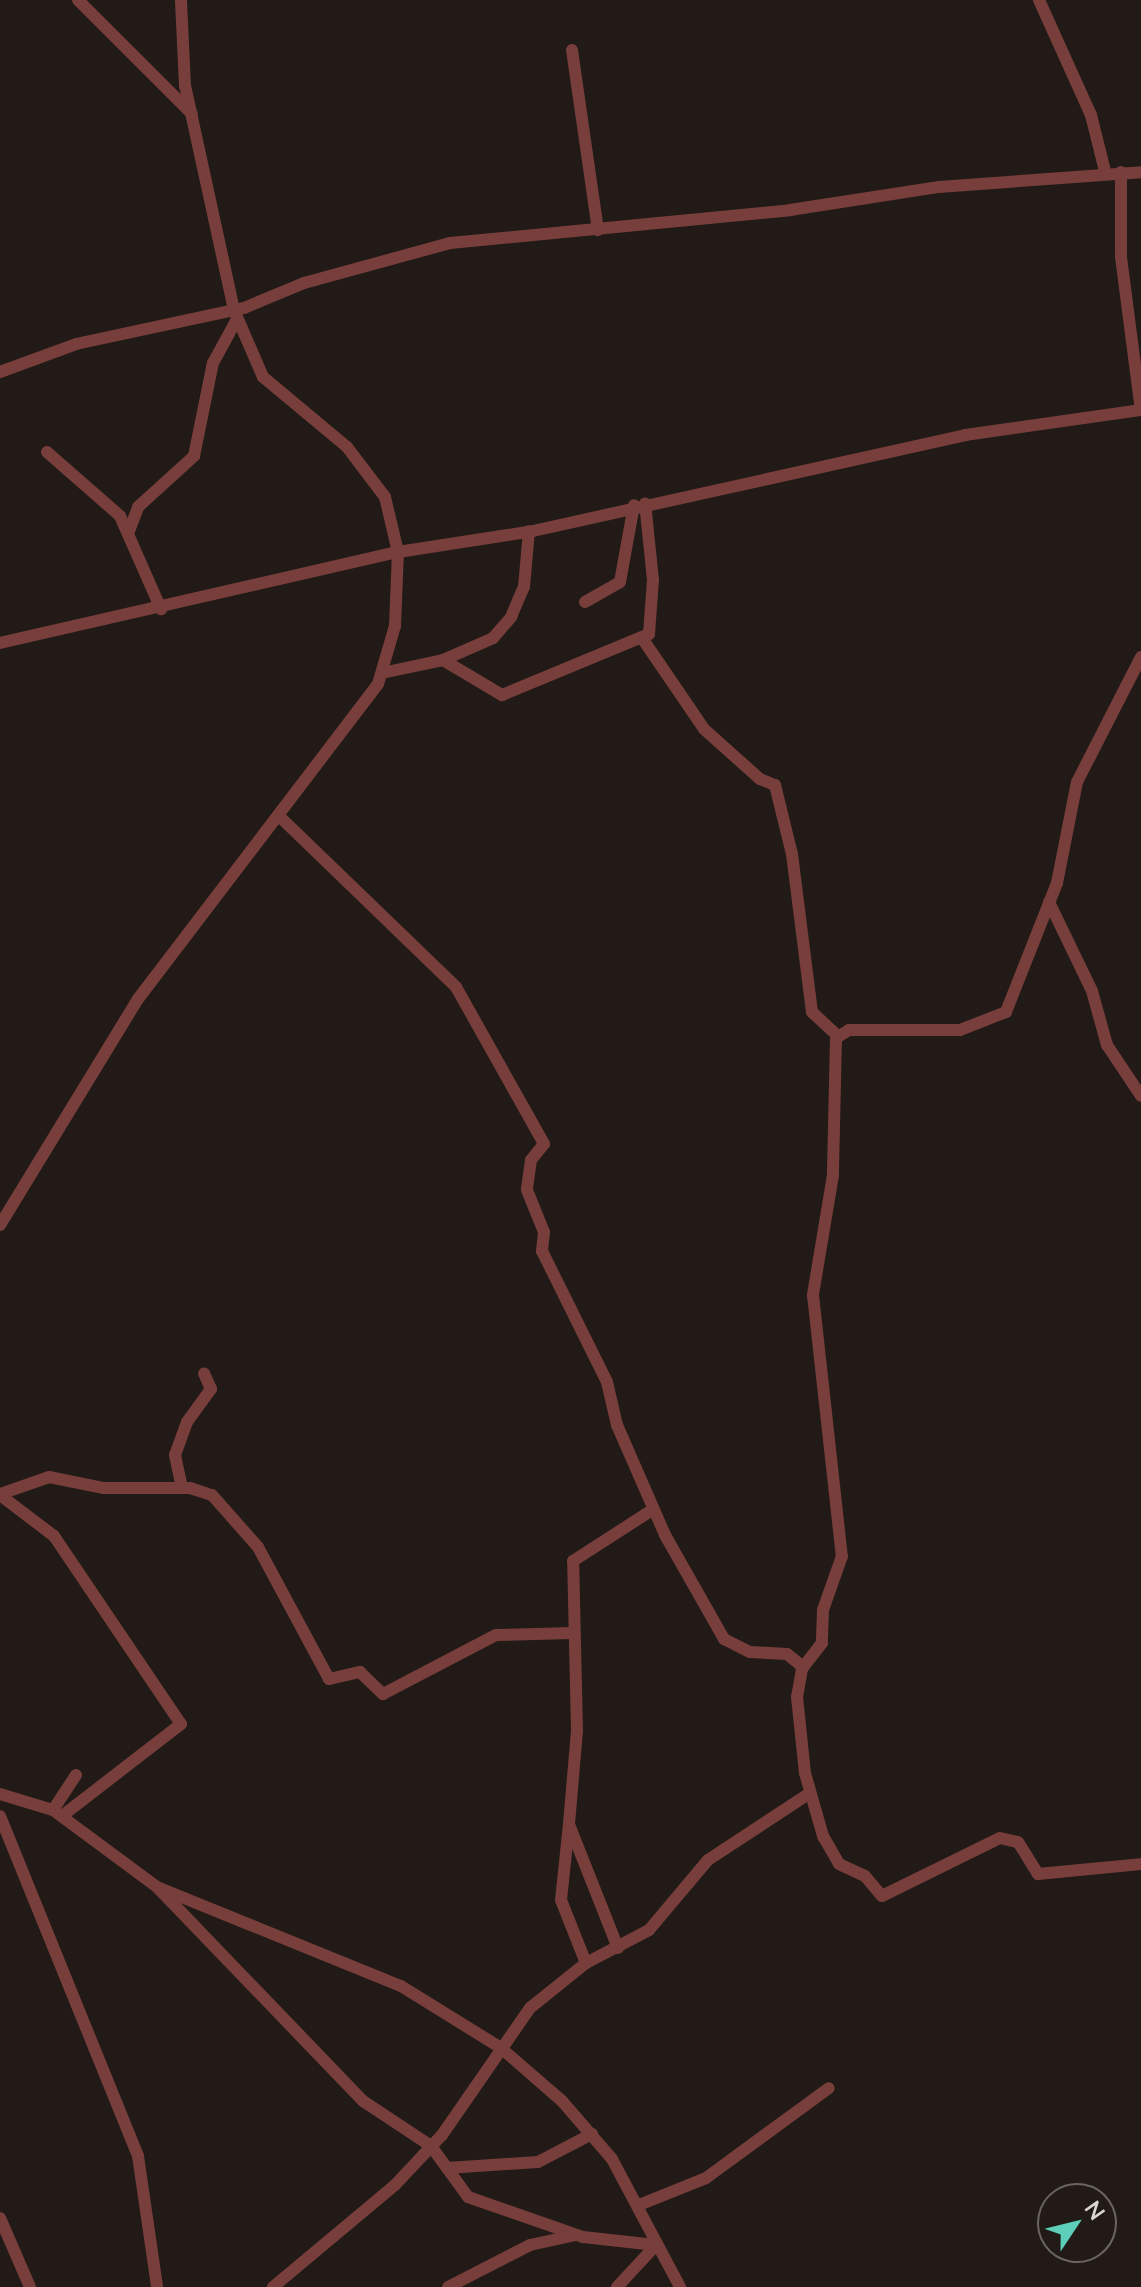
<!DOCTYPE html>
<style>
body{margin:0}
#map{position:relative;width:1141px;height:2287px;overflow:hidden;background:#211a16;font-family:Lato,sans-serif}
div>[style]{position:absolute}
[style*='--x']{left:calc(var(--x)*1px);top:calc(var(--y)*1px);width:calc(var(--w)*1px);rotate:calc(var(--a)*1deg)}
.minor>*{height:12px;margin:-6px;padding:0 6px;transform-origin:6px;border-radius:6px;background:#773e3b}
span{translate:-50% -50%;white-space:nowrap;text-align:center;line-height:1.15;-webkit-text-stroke:6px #211a16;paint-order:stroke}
.north{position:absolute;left:1037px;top:2183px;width:80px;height:80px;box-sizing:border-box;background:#211a16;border:2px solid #6b6561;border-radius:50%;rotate:55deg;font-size:22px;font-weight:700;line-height:32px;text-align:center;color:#d9d5d2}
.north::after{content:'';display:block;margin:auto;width:28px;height:36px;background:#5cceba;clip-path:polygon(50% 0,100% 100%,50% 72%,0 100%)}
</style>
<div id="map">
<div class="minor">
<div style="--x:78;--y:0;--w:161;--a:45"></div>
<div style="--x:1039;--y:0;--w:126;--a:65.7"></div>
<div style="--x:1091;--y:115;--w:58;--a:76"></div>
<div style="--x:572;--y:50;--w:182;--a:81.8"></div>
<div style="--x:1121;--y:172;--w:85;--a:90"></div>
<div style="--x:1121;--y:257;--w:154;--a:82.6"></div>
<div style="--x:0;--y:372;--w:81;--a:-20.2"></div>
<div style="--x:76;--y:344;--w:172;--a:-12.1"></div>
<div style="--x:244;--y:308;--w:65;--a:-22.6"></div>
<div style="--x:304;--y:283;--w:151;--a:-15.3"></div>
<div style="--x:450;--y:243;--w:342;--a:-5.5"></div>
<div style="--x:790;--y:210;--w:151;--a:-8.8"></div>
<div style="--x:939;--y:187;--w:203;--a:-4.2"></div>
<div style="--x:47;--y:452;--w:97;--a:41.2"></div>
<div style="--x:120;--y:516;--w:102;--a:66.2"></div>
<div style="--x:129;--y:531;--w:26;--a:-69"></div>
<div style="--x:138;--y:507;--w:76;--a:-42.3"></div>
<div style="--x:194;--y:456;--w:95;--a:-78.5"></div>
<div style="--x:213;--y:363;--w:50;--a:-61.4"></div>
<div style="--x:585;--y:602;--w:40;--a:-29.7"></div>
<div style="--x:620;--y:582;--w:78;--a:-79.7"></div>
<div style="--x:642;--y:638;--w:110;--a:55.7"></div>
<div style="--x:704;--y:729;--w:75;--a:41.8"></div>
<div style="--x:760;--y:779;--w:16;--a:22"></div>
<div style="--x:775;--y:785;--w:71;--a:76.2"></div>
<div style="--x:792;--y:854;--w:159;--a:82.8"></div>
<div style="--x:812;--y:1012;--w:34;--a:43"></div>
<div style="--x:0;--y:643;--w:408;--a:-12.9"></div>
<div style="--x:398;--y:552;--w:137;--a:-8.8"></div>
<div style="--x:533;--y:531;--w:443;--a:-12.5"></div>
<div style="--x:965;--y:435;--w:178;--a:-8.1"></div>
<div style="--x:1141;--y:657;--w:140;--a:117.1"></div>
<div style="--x:1077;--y:782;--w:103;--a:101.2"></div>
<div style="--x:1057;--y:883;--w:139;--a:111.6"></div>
<div style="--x:1006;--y:1012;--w:49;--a:158.6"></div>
<div style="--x:960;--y:1030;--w:111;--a:180"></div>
<div style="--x:849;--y:1030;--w:15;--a:148"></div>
<div style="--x:836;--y:1038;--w:137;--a:91.3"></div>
<div style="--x:833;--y:1175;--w:122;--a:99.5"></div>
<div style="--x:813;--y:1295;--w:263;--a:83.7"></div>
<div style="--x:842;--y:1556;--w:57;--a:109.4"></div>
<div style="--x:823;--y:1610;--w:33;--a:92"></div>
<div style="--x:822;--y:1643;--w:33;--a:128"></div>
<div style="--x:802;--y:1669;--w:28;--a:100"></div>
<div style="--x:797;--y:1697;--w:76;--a:84"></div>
<div style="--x:805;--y:1773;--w:66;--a:74.1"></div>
<div style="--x:823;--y:1836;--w:32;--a:60"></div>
<div style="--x:839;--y:1864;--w:29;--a:25"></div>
<div style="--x:865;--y:1876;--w:26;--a:50"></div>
<div style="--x:882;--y:1896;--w:131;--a:-26.2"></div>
<div style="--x:1000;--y:1838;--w:18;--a:13"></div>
<div style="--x:1018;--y:1842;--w:38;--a:58"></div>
<div style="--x:1038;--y:1874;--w:103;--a:-5.5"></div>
<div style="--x:443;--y:660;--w:69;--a:30.7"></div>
<div style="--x:502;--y:695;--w:159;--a:-22.5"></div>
<div style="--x:649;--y:634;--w:54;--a:-85.8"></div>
<div style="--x:653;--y:580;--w:77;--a:-95.9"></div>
<div style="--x:382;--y:673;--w:62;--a:-12"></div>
<div style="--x:443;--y:660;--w:55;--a:-23.7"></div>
<div style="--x:493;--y:638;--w:28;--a:-49"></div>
<div style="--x:511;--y:617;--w:33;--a:-67"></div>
<div style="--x:524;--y:587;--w:56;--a:-84.9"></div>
<div style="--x:279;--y:816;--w:246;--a:44"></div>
<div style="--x:456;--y:987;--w:180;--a:60.7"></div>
<div style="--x:544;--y:1144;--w:21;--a:129"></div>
<div style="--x:531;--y:1160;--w:30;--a:98"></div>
<div style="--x:527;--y:1190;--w:45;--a:68"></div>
<div style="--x:544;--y:1232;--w:19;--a:96"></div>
<div style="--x:542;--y:1251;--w:146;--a:63.6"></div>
<div style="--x:607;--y:1382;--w:44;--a:76.9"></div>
<div style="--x:617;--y:1425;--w:120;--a:66.4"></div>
<div style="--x:665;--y:1535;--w:120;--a:60.4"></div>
<div style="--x:724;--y:1639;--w:29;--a:27"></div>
<div style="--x:750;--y:1652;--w:37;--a:3"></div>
<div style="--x:787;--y:1654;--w:21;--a:39"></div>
<div style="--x:1049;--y:902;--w:99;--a:64.2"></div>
<div style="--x:1092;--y:991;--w:56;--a:74.5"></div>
<div style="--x:1107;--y:1045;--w:61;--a:56.3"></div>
<div style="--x:0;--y:1225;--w:265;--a:-58.6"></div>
<div style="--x:138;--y:999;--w:396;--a:-52.7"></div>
<div style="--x:378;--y:684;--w:60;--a:-73.7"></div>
<div style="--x:395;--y:626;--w:74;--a:-87.7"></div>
<div style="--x:398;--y:552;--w:57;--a:-103.3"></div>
<div style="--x:385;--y:497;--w:63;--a:-127.2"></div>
<div style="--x:347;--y:447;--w:109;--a:-140.2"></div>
<div style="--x:263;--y:377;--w:73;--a:-113.4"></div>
<div style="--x:234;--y:310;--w:229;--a:-102.3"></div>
<div style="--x:185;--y:86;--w:86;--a:-92.7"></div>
<div style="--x:182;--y:1488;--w:34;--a:-102"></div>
<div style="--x:175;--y:1455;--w:35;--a:-70"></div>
<div style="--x:187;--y:1422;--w:41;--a:-54"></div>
<div style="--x:211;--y:1389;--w:17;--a:-114"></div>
<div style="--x:0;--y:1494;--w:52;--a:-19.1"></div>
<div style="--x:49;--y:1477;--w:55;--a:11.5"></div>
<div style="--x:103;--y:1488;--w:87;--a:0"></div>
<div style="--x:190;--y:1488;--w:23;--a:18"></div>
<div style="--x:212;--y:1495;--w:69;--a:48.5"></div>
<div style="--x:258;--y:1547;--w:150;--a:61.7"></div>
<div style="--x:329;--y:1679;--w:32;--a:-13"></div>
<div style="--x:360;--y:1672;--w:32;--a:44"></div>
<div style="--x:383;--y:1694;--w:127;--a:-27.6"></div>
<div style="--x:496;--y:1635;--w:75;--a:-1.5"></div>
<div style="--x:0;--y:1495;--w:68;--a:37.2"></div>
<div style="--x:54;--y:1536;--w:227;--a:56"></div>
<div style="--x:181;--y:1724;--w:150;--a:142.3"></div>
<div style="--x:0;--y:1794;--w:55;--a:16.8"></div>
<div style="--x:53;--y:1810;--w:129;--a:36.5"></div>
<div style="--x:157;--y:1887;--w:263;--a:22.1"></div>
<div style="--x:401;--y:1986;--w:118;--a:31.8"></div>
<div style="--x:501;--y:2048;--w:81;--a:41"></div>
<div style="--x:562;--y:2101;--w:77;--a:49.2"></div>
<div style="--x:612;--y:2159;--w:145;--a:62"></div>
<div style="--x:53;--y:1810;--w:42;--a:-56.7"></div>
<div style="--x:0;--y:1816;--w:367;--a:67.9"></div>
<div style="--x:138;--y:2156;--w:132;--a:81.7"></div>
<div style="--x:569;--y:1824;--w:76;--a:96"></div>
<div style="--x:561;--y:1900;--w:68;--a:68.4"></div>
<div style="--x:159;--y:1889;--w:294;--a:46.1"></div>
<div style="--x:363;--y:2101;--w:82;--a:33.5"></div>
<div style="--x:431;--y:2146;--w:63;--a:54"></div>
<div style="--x:468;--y:2197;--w:122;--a:19.2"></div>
<div style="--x:583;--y:2237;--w:73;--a:6.3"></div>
<div style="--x:618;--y:1948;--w:133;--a:-111.6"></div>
<div style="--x:569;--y:1824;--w:93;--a:-85.1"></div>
<div style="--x:577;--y:1731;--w:170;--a:-91.3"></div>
<div style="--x:573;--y:1561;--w:94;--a:-32.8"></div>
<div style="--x:447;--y:2168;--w:91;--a:-3.8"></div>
<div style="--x:538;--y:2162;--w:61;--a:-27.4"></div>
<div style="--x:639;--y:2205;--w:72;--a:-21.9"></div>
<div style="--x:706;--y:2178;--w:152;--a:-36.2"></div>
<div style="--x:0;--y:2218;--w:75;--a:66.5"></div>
<div style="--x:273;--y:2287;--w:159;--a:-39.9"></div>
<div style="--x:395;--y:2185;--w:69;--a:-46.8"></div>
<div style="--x:442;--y:2135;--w:155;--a:-55.3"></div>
<div style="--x:530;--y:2008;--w:72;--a:-38.8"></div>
<div style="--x:586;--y:1963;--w:71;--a:-27.6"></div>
<div style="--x:649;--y:1930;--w:92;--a:-49.9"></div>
<div style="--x:708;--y:1860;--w:122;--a:-33.3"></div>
<div style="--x:448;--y:2287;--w:92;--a:-27.1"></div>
<div style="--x:530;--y:2245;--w:47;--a:-12.3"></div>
<div style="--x:617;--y:2287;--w:57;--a:-47.1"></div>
</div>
<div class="north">N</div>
</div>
